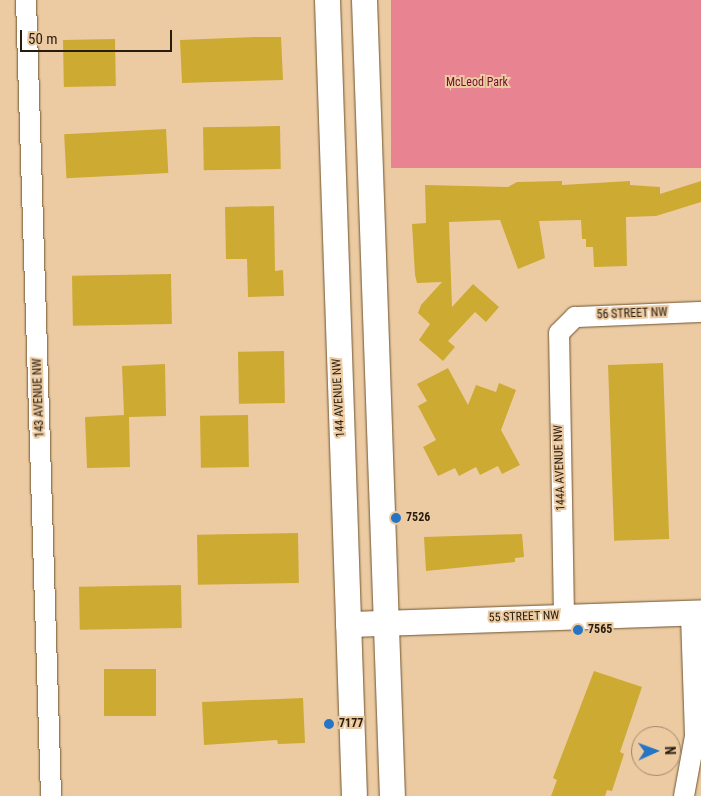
<!DOCTYPE html>
<style>
body{margin:0}
#map{position:relative;width:701px;height:796px;overflow:hidden;background:#eccba3;font-family:"Roboto Condensed",sans-serif}
div>[style]{position:absolute}
[style*='--x']{left:calc(var(--x)*1px);top:calc(var(--y)*1px);width:calc(var(--w)*1px);rotate:calc(var(--a)*1deg)}
.green>*{inset:0;background:#e88491;transform-origin:0 0}
.building>*{inset:0;background:#cdaa32;transform-origin:0 0}
.roads{filter:drop-shadow(0 0 1px #705430) drop-shadow(0 0 1px #705430)}
.minor>*{height:20px;margin:-10px;padding:0 10px;transform-origin:10px;border-radius:10px;background:#fff}
.tertiary>*{height:25px;margin:-12.5px;padding:0 12.5px;transform-origin:12.5px;border-radius:12.5px;background:#fff}
.dots>*{width:14px;height:14px;translate:-50% -50%;box-sizing:border-box;border:2px solid #eccba3;border-radius:50%}
span{translate:-50% -50%;white-space:nowrap;text-align:center;line-height:1.15;-webkit-text-stroke:4px #eccba3;paint-order:stroke}
.park-label{font-size:12px;color:#740e2b}
.street-label{font-size:12px;color:#281c0d}
.poi-label{font-size:12px;color:#281c0d;font-weight:700}
.left{translate:0 -50%;text-align:left}
.north{position:absolute;left:631px;top:726px;width:50px;height:50px;box-sizing:border-box;background:#eccba3;border:1px solid #9e8567;border-radius:50%;rotate:88deg;font-size:14px;font-weight:700;line-height:20px;text-align:center;color:#281c0d}
.north::after{content:'';display:block;margin:auto;width:18px;height:22px;background:#2575c4;clip-path:polygon(50% 0,100% 100%,50% 72%,0 100%)}
.scale{position:absolute;left:20px;top:30px;width:152px;height:22px;box-sizing:border-box;border:2px solid #281c0d;border-top:0;padding-left:6px;font-size:15px;line-height:18px;white-space:nowrap;color:#281c0d;-webkit-text-stroke:4px #eccba3;paint-order:stroke}
</style>
<div id="map">
<div class="green">
<div style="left:391px;top:0;width:310px;height:168px"></div>
</div>
<div class="building">
<div style="clip-path:polygon(255px 37px,281px 37px,283px 80px,182px 83px,180px 40px)"></div>
<div style="left:115px;top:39px;width:47px;height:52px;rotate:89deg"></div>
<div style="left:280px;top:126px;width:43px;height:77px;rotate:89deg"></div>
<div style="left:166px;top:129px;width:44px;height:102px;rotate:87deg"></div>
<div style="clip-path:polygon(562px 181px,562px 185px,630px 181px,630px 185px,660px 187px,660px 194px,701px 181px,701px 202px,656px 216px,626px 217px,627px 266px,594px 267px,593px 247px,586px 247px,586px 239px,582px 239px,581px 220px,539px 221px,545px 258px,518px 269px,500px 220px,449px 222px,452px 307px,473px 284px,499px 307px,486px 322px,475px 312px,448px 341px,455px 347px,443px 361px,419px 340px,430px 324px,418px 313px,421px 305px,442px 282px,417px 283px,415px 275px,412px 224px,426px 223px,425px 185px,508px 187px,517px 182px)"></div>
<div style="clip-path:polygon(274px 206px,275px 271px,283px 270px,284px 296px,248px 297px,247px 259px,226px 259px,225px 207px)"></div>
<div style="left:171px;top:274px;width:50px;height:99px;rotate:89deg"></div>
<div style="left:284px;top:351px;width:52px;height:46px;rotate:89deg"></div>
<div style="left:663px;top:363px;width:176px;height:55px;rotate:88deg"></div>
<div style="clip-path:polygon(165px 364px,166px 416px,129px 417px,130px 467px,87px 468px,85px 417px,124px 415px,122px 366px)"></div>
<div style="clip-path:polygon(448px 368px,468px 405px,476px 385px,496px 392px,499px 383px,516px 390px,501px 430px,520px 465px,502px 474px,498px 466px,480px 475px,476px 467px,459px 476px,455px 468px,438px 476px,423px 447px,436px 440px,418px 406px,427px 401px,417px 384px)"></div>
<div style="left:248px;top:415px;width:52px;height:48px;rotate:89deg"></div>
<div style="left:298px;top:533px;width:50px;height:101px;rotate:89deg"></div>
<div style="clip-path:polygon(522px 534px,524px 557px,515px 558px,515px 562px,426px 571px,424px 537px)"></div>
<div style="left:181px;top:585px;width:43px;height:102px;rotate:89deg"></div>
<div style="left:104px;top:669px;width:52px;height:47px"></div>
<div style="clip-path:polygon(594px 671px,642px 687px,620px 752px,624px 754px,612px 791px,607px 790px,605px 796px,551px 796px,557px 780px,553px 778px)"></div>
<div style="clip-path:polygon(303px 698px,305px 743px,278px 744px,277px 740px,204px 745px,202px 702px)"></div>
</div>
<div class="roads">
<div class="minor">
<div style="--x:26;--y:0;--w:796;--a:88.2"></div>
<div style="--x:564;--y:616;--w:283;--a:-91"></div>
<div style="--x:559;--y:333;--w:23;--a:-45"></div>
<div style="--x:575;--y:317;--w:126;--a:-2.3"></div>
<div style="--x:684;--y:796;--w:61;--a:-79.6"></div>
<div style="--x:695;--y:736;--w:123;--a:-91.9"></div>
</div>
<div class="tertiary">
<div style="--x:327;--y:0;--w:796;--a:88.06"></div>
<div style="--x:364;--y:0;--w:796;--a:87.99"></div>
<div style="--x:348;--y:624;--w:353;--a:-1.9"></div>
</div>
</div>
<div class="dots">
<div style="left:396px;top:518px;background:#2575c4"></div>
<div style="left:578px;top:630px;background:#2575c4"></div>
<div style="left:329px;top:724px;background:#2575c4"></div>
</div>
<div class="park-label">
<span style="left:477px;top:83px">McLeod Park</span>
</div>
<div class="street-label">
<span style="left:632px;top:314px;rotate:-2deg">56 STREET NW</span>
<span style="left:39px;top:398px;rotate:-92deg">143 AVENUE NW</span>
<span style="left:339px;top:398px;rotate:-93deg">144 AVENUE NW</span>
<span style="left:560px;top:468px;rotate:-92deg">144A AVENUE NW</span>
<span style="left:524px;top:617px;rotate:-2deg">55 STREET NW</span>
</div>
<div class="poi-label">
<span class="left" style="left:406px;top:518px">7526</span>
<span class="left" style="left:588px;top:630px">7565</span>
<span class="left" style="left:339px;top:724px">7177</span>
</div>
<div class="north">N</div>
<div class="scale">50 m</div>
</div>
